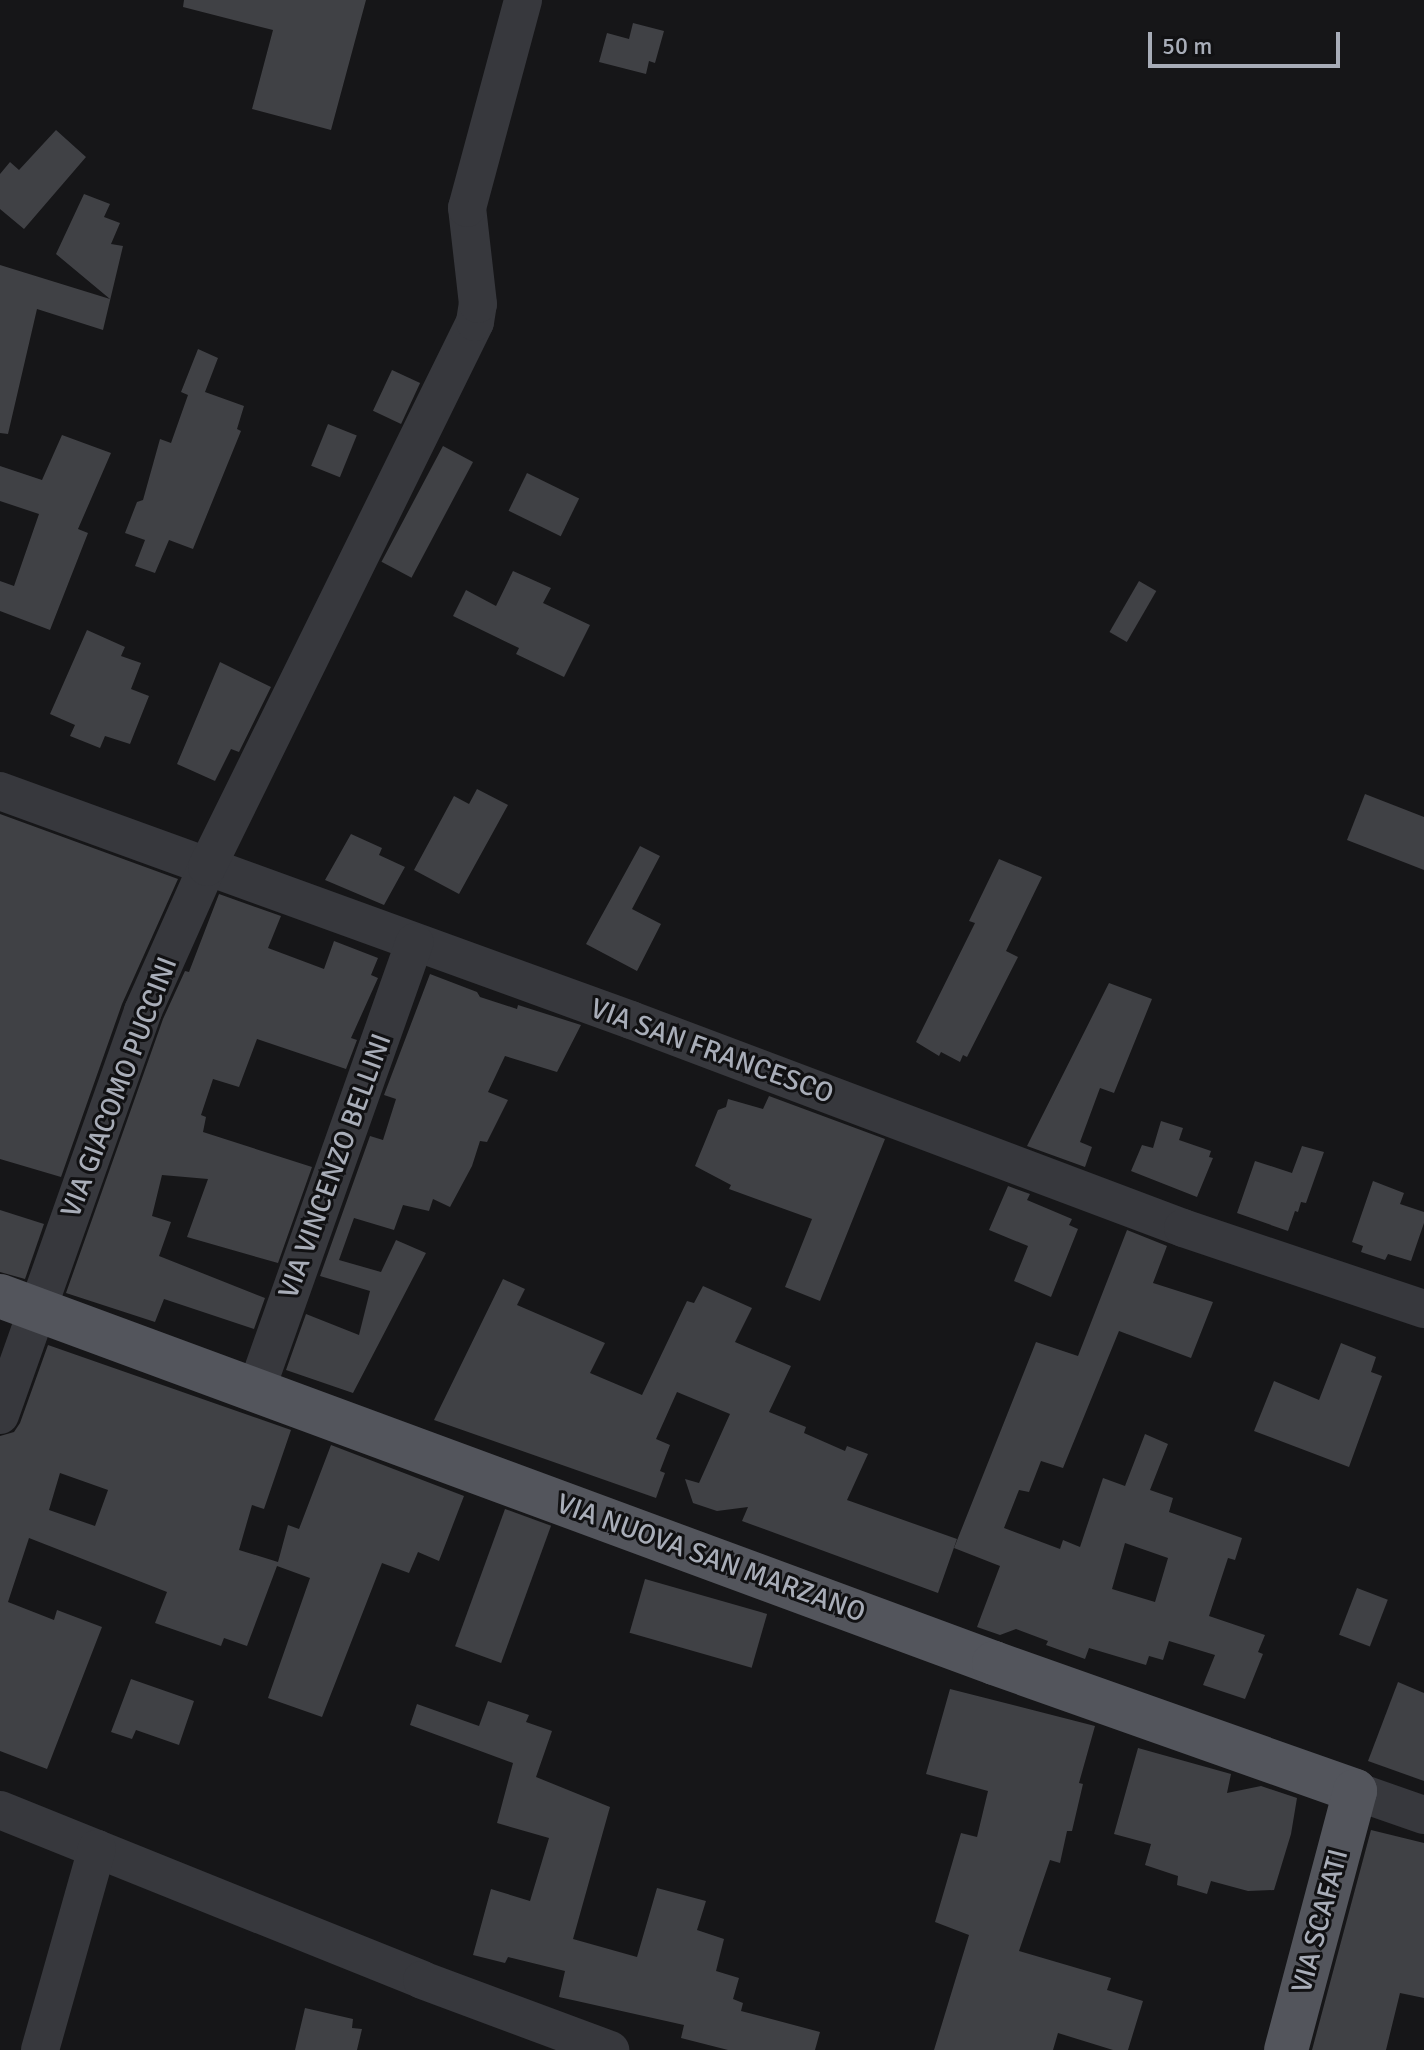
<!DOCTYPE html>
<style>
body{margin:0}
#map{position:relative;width:1424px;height:2050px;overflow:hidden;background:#161618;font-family:Signika,sans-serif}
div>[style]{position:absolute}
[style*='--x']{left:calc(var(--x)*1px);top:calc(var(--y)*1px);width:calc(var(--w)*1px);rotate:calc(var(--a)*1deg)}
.building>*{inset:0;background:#404145;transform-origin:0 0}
.minor>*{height:38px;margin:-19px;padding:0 19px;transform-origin:19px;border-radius:19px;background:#37383d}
.major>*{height:44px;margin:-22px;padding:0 22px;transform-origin:22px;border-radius:22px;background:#53555c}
span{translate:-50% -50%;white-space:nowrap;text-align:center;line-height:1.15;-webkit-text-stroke:6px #111113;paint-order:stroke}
.street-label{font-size:28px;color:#a8adb8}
.scale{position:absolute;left:1148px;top:32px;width:192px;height:36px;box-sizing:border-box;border:4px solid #a8adb8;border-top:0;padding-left:10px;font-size:24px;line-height:28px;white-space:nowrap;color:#a8adb8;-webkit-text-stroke:6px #111113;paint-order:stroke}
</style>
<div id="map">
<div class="building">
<div style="clip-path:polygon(184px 0,366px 0,331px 130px,252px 109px,273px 30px,183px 7px)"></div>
<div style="clip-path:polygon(633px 23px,664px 31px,655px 63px,649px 61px,646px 74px,599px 62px,607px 33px,629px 39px)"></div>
<div style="clip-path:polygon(56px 130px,86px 157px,24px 229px,0 209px,0 174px,10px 162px,19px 170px)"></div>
<div style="clip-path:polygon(84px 194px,110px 204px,104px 217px,120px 223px,111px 244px,123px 246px,103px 330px,37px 309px,8px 434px,0 433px,0 265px,110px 299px,56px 254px)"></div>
<div style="clip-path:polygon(198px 349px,218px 358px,205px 392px,244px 406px,237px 429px,241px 431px,193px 549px,169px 540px,155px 573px,135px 566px,145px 540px,125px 533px,137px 502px,143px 500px,160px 439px,171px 443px,188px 395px,181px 392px)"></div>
<div style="left:392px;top:370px;width:31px;height:45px;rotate:25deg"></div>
<div style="left:328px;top:424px;width:31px;height:45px;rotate:22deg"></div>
<div style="clip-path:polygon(62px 435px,111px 453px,78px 529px,88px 533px,50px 630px,0 611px,0 581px,14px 586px,39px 514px,0 501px,0 466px,42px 480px)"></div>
<div style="left:443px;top:446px;width:34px;height:131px;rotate:28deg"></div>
<div style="left:527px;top:473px;width:58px;height:42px;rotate:26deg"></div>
<div style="clip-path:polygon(513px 571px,551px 588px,543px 603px,590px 625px,564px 677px,516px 654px,519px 648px,453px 616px,466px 590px,496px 606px)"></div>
<div style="left:1139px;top:581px;width:20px;height:59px;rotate:30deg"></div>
<div style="clip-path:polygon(87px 630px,125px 647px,121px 656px,141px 663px,131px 689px,149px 696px,130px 744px,105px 736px,100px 748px,70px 736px,75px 725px,50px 714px)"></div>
<div style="clip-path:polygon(220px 662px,271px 687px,239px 752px,231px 749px,215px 781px,177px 764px)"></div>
<div style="clip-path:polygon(477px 789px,508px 805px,459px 894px,414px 870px,454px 796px,469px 804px)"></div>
<div style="clip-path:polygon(1365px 794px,1424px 817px,1424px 870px,1347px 840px)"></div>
<div style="clip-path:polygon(0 814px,178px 879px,122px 1004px,61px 1177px,0 1159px)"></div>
<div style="clip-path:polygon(351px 834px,382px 848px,379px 855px,405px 867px,384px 905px,325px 880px)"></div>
<div style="clip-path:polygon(640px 846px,660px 856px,632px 909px,661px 924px,637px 971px,586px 944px)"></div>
<div style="clip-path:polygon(999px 859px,1042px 877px,1006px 951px,1018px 957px,967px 1057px,963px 1055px,960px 1062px,941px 1052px,939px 1056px,916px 1042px,975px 923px,969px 921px)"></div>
<div style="clip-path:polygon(219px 894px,281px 916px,268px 948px,324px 969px,334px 941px,378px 958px,371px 975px,378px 978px,351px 1038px,357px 1040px,346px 1069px,257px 1039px,239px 1087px,213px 1079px,201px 1115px,206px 1117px,203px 1132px,312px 1167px,278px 1263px,187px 1237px,208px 1179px,162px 1175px,152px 1216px,171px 1222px,159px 1256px,265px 1298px,254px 1329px,164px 1299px,155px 1322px,66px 1293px,163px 1019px,185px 971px,189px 972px)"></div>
<div style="clip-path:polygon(430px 974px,477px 992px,480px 997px,517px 1009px,518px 1005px,581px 1025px,557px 1072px,505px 1056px,488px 1092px,508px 1100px,487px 1142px,480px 1141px,472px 1166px,450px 1207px,433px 1199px,429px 1211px,403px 1205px,394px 1230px,354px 1218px,339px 1260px,381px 1272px,396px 1240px,426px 1253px,353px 1393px,286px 1370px,306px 1314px,359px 1335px,370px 1291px,320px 1276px,370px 1136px,383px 1140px,396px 1099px,384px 1095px)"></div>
<div style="clip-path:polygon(1109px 983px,1152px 999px,1114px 1093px,1100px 1088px,1080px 1142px,1092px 1147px,1085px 1167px,1027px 1146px)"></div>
<div style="clip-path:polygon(769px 1096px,885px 1139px,820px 1301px,785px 1287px,812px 1219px,729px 1189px,731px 1185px,695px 1166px,718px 1110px,726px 1107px,728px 1099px,763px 1109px)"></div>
<div style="clip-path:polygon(1161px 1121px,1183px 1128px,1179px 1140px,1211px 1151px,1209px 1157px,1213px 1158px,1197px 1197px,1131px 1171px,1142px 1145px,1153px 1148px)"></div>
<div style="clip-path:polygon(1302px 1146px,1324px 1152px,1306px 1203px,1301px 1202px,1298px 1212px,1295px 1211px,1288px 1231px,1237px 1213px,1255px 1161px,1292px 1173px)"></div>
<div style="clip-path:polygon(1373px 1181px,1404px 1193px,1400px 1204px,1424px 1212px,1424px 1223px,1411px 1261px,1388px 1254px,1385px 1260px,1361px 1252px,1363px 1246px,1352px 1242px)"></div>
<div style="clip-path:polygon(1008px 1186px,1030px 1194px,1027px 1200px,1072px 1219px,1069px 1225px,1078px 1229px,1051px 1297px,1014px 1281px,1028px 1246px,989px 1230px)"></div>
<div style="clip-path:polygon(0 1210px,44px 1224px,25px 1279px,0 1272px)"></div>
<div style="clip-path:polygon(evenodd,1127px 1230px,1167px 1246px,1153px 1283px,1213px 1302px,1191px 1358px,1119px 1331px,1063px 1468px,1041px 1461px,1029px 1492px,1019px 1490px,1004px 1528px,1060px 1549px,1063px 1540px,1080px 1547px,1103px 1478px,1125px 1486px,1145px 1434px,1168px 1444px,1150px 1490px,1173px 1498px,1169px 1512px,1242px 1538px,1235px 1560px,1228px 1558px,1209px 1616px,1265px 1635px,1258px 1652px,1263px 1654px,1245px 1699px,1203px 1685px,1215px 1655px,1169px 1641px,1163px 1660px,1149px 1656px,1146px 1665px,1089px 1648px,1085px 1659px,1046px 1645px,1048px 1641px,1016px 1629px,1000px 1635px,977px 1627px,1000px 1566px,954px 1548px,1036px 1342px,1078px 1356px,1127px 1230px,1125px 1543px,1168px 1558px,1155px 1602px,1112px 1589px,1125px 1543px)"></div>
<div style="clip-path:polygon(503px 1279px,525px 1289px,517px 1305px,605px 1343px,590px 1373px,642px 1395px,687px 1301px,694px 1303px,703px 1286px,752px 1308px,735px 1342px,791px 1366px,769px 1412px,806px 1427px,804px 1433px,845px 1451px,847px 1446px,868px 1454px,847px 1500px,957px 1539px,938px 1593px,742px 1521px,748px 1507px,717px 1511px,693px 1503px,685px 1479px,699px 1483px,730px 1414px,677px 1392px,656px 1439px,670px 1445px,660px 1471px,665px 1473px,656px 1498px,434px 1420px)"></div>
<div style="clip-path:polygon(1341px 1343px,1376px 1357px,1371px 1372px,1382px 1376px,1349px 1467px,1254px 1431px,1274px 1381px,1319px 1400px)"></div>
<div style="clip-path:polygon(evenodd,48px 1345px,291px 1430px,264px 1509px,252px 1505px,239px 1550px,278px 1562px,288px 1525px,299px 1529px,331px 1445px,464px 1496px,439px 1561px,418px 1552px,409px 1573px,382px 1563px,322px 1717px,268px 1698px,310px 1578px,277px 1566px,247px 1646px,224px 1638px,221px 1646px,155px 1623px,167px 1592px,29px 1538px,8px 1602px,54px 1620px,57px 1610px,102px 1627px,47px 1769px,0 1751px,0 1436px,14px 1432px,20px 1423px,48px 1345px,60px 1473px,108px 1490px,95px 1526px,49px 1510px,60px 1473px)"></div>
<div style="left:505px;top:1509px;width:49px;height:146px;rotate:20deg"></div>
<div style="left:645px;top:1579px;width:127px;height:56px;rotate:16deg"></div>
<div style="left:1357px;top:1588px;width:33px;height:50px;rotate:21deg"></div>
<div style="clip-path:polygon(131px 1679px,194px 1701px,179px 1745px,136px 1730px,132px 1739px,111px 1732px)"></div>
<div style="clip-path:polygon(1398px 1682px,1424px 1693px,1424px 1781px,1368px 1761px)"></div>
<div style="clip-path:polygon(950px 1689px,1095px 1726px,1079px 1783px,1083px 1784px,1072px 1831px,1067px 1831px,1060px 1863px,1050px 1860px,1019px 1951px,1111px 1978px,1107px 1990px,1143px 2001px,1128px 2050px,1113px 2050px,1058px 2033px,1053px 2050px,934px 2050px,969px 1935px,935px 1922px,961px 1833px,977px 1837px,988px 1791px,926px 1774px)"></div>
<div style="clip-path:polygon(488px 1701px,529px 1715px,526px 1722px,552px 1731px,536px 1777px,610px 1807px,573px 1939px,637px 1957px,657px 1888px,706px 1901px,697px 1930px,724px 1939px,716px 1971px,739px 1978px,733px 1999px,743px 2003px,741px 2011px,820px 2032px,815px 2050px,728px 2050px,681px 2038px,684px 2025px,559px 1997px,565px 1971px,508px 1957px,505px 1963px,473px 1955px,491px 1889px,530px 1901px,549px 1838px,497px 1823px,513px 1763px,410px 1725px,417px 1704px,479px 1726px)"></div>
<div style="clip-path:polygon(1138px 1748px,1231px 1774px,1227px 1793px,1261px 1786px,1297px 1798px,1291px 1834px,1274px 1890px,1248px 1891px,1211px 1881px,1207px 1894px,1177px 1885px,1178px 1876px,1145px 1865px,1151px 1844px,1114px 1834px)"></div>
<div style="clip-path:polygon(1371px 1830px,1424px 1843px,1424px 1998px,1400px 1993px,1386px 2050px,1312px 2050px)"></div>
<div style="clip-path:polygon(305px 2008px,353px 2019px,352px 2028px,362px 2029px,357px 2050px,295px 2050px)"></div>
</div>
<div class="minor">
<div style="--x:0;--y:791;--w:671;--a:19.95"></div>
<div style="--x:631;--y:1020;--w:590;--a:20.65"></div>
<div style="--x:1183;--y:1228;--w:254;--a:18.6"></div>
<div style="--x:256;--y:1390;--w:475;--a:-70.5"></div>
<div style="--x:0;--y:1415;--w:429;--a:-70.5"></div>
<div style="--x:143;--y:1011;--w:158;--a:-66"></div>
<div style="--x:207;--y:867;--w:607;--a:-63.81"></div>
<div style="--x:475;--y:322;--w:18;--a:-81"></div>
<div style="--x:478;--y:304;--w:97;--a:-96.5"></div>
<div style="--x:467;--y:208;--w:215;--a:-74.9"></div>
<div style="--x:1355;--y:1791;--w:73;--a:19.2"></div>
<div style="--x:0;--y:1810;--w:455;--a:21.9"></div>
<div style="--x:422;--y:1980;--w:201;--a:20.4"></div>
<div style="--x:40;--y:2050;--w:209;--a:-74.2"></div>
</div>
<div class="major">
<div style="--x:0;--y:1296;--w:1060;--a:20.26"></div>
<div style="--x:994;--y:1663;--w:383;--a:19.5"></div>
<div style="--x:1355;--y:1791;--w:268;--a:104.9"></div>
</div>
<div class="street-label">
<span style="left:712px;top:1051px;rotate:20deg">VIA SAN FRANCESCO</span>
<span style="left:119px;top:1087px;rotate:-69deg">VIA GIACOMO PUCCINI</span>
<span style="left:335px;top:1166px;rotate:-70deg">VIA VINCENZO BELLINI</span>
<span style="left:711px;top:1558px;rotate:20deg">VIA NUOVA SAN MARZANO</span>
<span style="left:1320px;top:1921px;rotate:-75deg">VIA SCAFATI</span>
</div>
<div class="scale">50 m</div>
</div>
